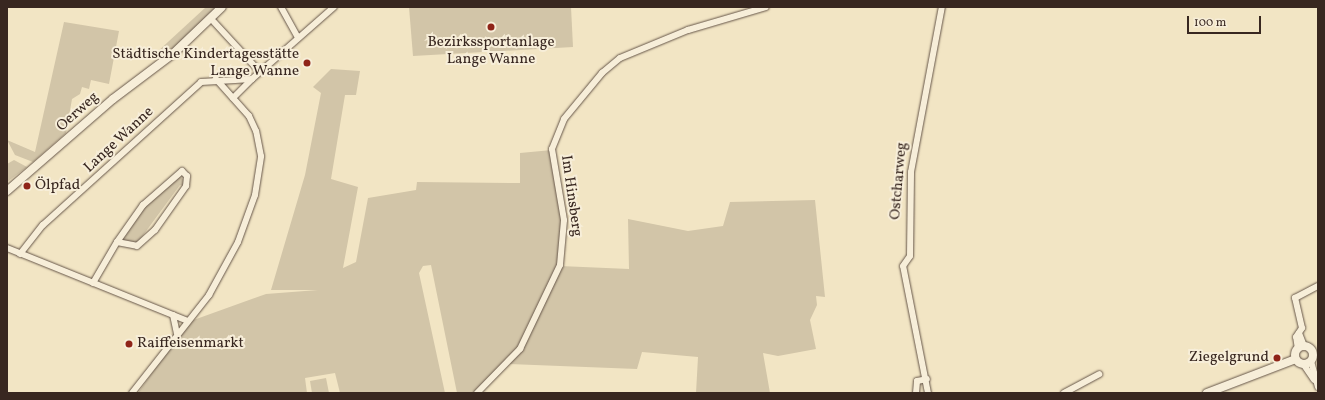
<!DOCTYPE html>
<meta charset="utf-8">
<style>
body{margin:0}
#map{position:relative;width:1325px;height:400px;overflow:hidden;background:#f2e5c4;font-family:Vollkorn,serif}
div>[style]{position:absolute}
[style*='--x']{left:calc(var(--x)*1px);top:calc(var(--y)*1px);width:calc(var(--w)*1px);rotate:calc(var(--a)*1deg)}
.green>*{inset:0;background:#d2c5a8}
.roads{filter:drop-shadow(0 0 1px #665649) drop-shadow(0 0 1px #665649)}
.street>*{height:6px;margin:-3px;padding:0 3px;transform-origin:3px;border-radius:3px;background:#f7eed9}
.secondary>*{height:8px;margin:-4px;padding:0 4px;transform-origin:4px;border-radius:4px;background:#f7eed9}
.secondary>.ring{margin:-4px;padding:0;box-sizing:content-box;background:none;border:8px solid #f7eed9;border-radius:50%}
.dots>*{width:11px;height:11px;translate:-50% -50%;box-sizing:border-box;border:2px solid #f7eed9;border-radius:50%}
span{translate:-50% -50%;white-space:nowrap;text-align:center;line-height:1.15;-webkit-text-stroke:4px #f7eed9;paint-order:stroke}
.poi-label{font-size:15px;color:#382720}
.right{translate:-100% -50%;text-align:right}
.left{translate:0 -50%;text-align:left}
.street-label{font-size:15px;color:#382720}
.frame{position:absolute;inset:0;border:8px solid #382720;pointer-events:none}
.scale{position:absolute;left:1187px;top:16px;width:74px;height:18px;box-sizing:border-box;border:2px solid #382720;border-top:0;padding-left:5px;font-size:12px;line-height:14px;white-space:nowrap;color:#382720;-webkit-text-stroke:3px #f7eed9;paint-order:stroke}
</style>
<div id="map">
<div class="green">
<div style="clip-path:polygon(206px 7px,221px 7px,159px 63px,156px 53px)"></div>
<div style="clip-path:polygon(409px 7px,571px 7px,573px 47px,413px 56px)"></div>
<div style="clip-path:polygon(64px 22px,119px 31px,109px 84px,91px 80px,89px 89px,82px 87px,80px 94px,72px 99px,66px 133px,33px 162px,15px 155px,7px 140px,35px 152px)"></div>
<div style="clip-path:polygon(331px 69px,360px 71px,356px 95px,345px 95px,331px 179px,358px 187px,343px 268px,356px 262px,368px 198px,416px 190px,417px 182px,520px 183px,520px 153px,552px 150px,562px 206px,560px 266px,629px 269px,628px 219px,688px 231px,723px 226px,730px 202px,815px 200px,825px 297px,816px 296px,817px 305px,810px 320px,816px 349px,778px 356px,763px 353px,770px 393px,696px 393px,698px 357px,642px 352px,637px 369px,509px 364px,477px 393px,457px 393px,431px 265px,423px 266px,419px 273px,445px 393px,340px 393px,335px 373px,305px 378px,307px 393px,138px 393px,188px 322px,266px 294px,318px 290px,271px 290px,305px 175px,321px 93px,313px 87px)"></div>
<div style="clip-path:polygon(14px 160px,27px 167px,7px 182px,7px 164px)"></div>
<div style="clip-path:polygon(179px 176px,185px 181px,184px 186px,180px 185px,141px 238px,142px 241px,138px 244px,122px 241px,146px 205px)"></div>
<div style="clip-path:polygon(326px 378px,329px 393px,312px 393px,310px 381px)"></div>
</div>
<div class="roads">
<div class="street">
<div style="--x:281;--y:7;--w:35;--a:61"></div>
<div style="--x:214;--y:22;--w:68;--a:47.4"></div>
<div style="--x:233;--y:98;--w:27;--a:-45"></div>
<div style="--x:7;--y:248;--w:195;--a:22"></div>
<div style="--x:20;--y:254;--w:37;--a:-52"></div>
<div style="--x:43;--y:225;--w:213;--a:-42.1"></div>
<div style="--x:201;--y:82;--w:51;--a:-3.4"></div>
<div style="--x:252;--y:79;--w:109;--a:-41.3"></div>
<div style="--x:93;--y:283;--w:48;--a:-59.7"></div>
<div style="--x:117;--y:242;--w:20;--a:11"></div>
<div style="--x:137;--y:246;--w:24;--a:-42"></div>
<div style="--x:155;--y:230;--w:54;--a:-54.8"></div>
<div style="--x:186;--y:186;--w:10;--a:-84"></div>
<div style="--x:187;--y:176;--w:7;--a:-135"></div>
<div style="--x:182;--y:171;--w:52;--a:138.9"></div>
<div style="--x:143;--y:205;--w:45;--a:125.1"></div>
<div style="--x:173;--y:315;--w:19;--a:78"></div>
<div style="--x:1299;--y:333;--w:14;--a:69"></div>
<div style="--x:1298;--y:349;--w:12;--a:-99"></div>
<div style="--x:1296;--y:337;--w:11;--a:-56"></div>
<div style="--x:1302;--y:328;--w:31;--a:-103"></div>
<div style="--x:1295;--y:298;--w:26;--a:-28"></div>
<div style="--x:1311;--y:361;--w:27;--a:75"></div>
<div style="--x:1304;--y:365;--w:18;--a:56"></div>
<div style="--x:132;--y:393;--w:125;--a:-51.8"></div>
<div style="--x:209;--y:295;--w:60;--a:-61.3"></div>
<div style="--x:238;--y:242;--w:50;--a:-70.1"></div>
<div style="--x:255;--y:195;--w:39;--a:-81"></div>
<div style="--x:261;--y:156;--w:25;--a:-101"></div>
<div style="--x:256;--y:131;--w:17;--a:-115"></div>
<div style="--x:249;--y:116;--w:50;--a:-131.7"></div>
<div style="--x:477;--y:393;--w:62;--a:-45.7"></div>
<div style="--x:520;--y:349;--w:93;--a:-64.5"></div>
<div style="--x:560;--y:265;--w:45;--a:-84.9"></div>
<div style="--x:564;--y:220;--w:72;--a:-99.6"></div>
<div style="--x:552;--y:149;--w:32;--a:-68"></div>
<div style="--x:564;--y:119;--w:60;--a:-50.4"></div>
<div style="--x:602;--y:73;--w:23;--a:-40"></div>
<div style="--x:620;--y:58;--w:74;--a:-22.4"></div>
<div style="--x:688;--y:30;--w:81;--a:-16.4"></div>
<div style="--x:916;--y:393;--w:12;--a:-85"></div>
<div style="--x:917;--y:381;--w:10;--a:-11"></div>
<div style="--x:928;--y:393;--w:129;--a:-101.1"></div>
<div style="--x:903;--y:266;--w:12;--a:-55"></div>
<div style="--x:910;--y:256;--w:84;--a:-89.3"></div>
<div style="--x:911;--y:172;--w:168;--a:-79.4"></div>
<div style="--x:1064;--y:393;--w:40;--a:-28"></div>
</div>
<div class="secondary">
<div style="--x:7;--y:191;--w:140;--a:-41"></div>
<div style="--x:113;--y:99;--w:76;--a:-37"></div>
<div style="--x:174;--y:53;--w:66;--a:-43.8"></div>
<div class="ring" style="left:1295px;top:346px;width:10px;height:10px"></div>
<div style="--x:1207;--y:393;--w:95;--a:-20.9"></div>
</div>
</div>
<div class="dots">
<div style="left:491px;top:27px;background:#8f2418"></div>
<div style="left:307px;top:63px;background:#8f2418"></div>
<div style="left:27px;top:186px;background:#8f2418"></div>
<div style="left:129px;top:344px;background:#8f2418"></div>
<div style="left:1277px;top:358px;background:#8f2418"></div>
</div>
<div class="poi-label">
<span style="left:491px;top:51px">Bezirkssportanlage<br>Lange Wanne</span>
<span class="right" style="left:299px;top:63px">Städtische Kindertagesstätte<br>Lange Wanne</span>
<span class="left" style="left:35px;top:186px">Ölpfad</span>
<span class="left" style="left:137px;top:344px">Raiffeisenmarkt</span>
<span class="right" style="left:1269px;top:358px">Ziegelgrund</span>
</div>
<div class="street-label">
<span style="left:78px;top:112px;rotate:-42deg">Oerweg</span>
<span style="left:119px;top:140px;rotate:-43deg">Lange Wanne</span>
<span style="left:899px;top:181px;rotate:-85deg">Ostcharweg</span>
<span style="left:571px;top:196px;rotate:82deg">Im Hinsberg</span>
</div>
<div class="frame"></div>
<div class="scale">100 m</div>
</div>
